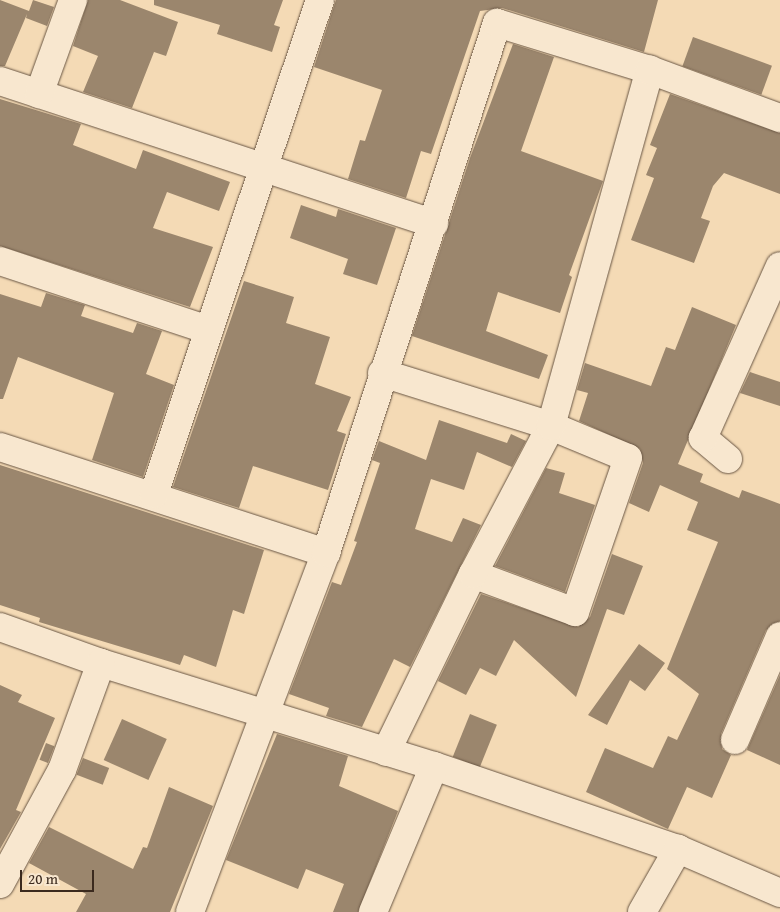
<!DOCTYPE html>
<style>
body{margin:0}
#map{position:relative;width:780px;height:912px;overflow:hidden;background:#f4dab5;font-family:"Gentium Book Plus",serif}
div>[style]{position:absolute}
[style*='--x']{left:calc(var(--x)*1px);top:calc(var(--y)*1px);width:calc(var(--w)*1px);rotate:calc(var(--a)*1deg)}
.building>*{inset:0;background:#9b866d;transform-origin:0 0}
.roads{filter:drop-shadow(0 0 1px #695644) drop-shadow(0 0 1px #695644)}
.minor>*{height:28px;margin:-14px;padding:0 14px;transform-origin:14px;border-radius:14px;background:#f8e7cf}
span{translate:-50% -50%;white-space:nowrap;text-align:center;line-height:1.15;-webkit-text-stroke:4px #f8e7cf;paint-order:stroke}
.scale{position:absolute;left:20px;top:870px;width:74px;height:22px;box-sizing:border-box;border:2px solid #3b2a1e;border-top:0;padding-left:6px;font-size:15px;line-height:18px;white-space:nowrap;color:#3b2a1e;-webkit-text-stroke:4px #f8e7cf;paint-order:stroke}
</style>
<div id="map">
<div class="building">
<div style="clip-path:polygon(0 0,29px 11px,33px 0,54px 7px,47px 26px,26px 18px,27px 14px,5px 66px,0 66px)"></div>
<div style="clip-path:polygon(88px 0,120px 0,178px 22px,166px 56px,154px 52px,132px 108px,83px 92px,98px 56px,73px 46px)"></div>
<div style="clip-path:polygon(154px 0,283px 0,274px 25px,280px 27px,272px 52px,217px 34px,220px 25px,154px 5px)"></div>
<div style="clip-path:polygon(336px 0,658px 0,644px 52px,502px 8px,480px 11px,431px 154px,421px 151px,406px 198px,348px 179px,360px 140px,365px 141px,382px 90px,314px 67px)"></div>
<div style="left:693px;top:37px;width:84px;height:31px;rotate:20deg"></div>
<div style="clip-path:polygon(513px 44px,554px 57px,521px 151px,603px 181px,569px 275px,572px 277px,560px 313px,498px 292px,486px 331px,548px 355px,539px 379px,412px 336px,470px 158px)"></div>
<div style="clip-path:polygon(670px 94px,780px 133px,780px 194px,724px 173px,713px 186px,701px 218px,710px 221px,694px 263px,631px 240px,654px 178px,646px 175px,657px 148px,650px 145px)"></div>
<div style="clip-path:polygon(0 99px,81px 124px,73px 145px,136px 169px,143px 150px,230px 182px,219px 211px,167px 192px,153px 228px,213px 247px,190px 307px,0 246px)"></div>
<div style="clip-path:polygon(301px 205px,336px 217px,338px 209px,396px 228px,377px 285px,343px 274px,348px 259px,290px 238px)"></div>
<div style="clip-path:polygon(244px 281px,294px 297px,286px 323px,330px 337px,315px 384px,351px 397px,337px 431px,346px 434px,328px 490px,253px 466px,239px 508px,173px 487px)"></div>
<div style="clip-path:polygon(46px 293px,85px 305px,81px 316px,133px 333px,137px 323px,162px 331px,146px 374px,174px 385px,143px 477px,92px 460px,114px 393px,18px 357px,3px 399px,0 399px,0 294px,41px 307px)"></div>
<div style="clip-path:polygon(692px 307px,736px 325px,678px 464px,703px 474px,700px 482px,739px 498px,742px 490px,780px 504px,780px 621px,766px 630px,721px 734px,722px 749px,731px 755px,712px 798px,687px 787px,668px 829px,586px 792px,605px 748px,653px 768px,668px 736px,677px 740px,699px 694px,667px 669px,718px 542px,687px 530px,698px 502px,660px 485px,649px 512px,629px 503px,643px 463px,640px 449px,579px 421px,588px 393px,577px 390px,585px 363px,651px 386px,666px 347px,675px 350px)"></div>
<div style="clip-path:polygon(750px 372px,780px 382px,780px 406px,740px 393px)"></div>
<div style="clip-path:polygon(439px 420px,507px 443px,511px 434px,526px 441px,512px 467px,477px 452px,464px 490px,431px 479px,415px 529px,452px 542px,463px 518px,481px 525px,410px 667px,394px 659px,362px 727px,326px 716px,329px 708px,289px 694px,332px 582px,341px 585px,357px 542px,354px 541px,380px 463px,372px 460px,379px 441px,426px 460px)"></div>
<div style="clip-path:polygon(0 465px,264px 550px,244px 614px,233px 610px,216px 667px,184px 655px,180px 665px,171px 662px,39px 622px,40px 618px,0 605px)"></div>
<div style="clip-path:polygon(546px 468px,565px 473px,559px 493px,595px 505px,565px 592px,495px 566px)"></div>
<div style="clip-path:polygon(612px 554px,643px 566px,624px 615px,607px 609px,576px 697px,514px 640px,496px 676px,480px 668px,466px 695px,438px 681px,481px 594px,578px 627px,590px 617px)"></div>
<div style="clip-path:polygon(639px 644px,665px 663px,645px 691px,630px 680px,607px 725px,588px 715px)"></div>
<div style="clip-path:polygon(780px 675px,780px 765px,747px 750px)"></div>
<div style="clip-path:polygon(0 685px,22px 695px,18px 702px,55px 718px,16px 810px,21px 812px,0 849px)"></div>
<div style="left:470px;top:714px;width:29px;height:46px;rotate:22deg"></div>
<div style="left:122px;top:719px;width:49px;height:45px;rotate:24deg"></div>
<div style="clip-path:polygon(277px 734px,348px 756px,339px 786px,398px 811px,358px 912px,333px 912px,344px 884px,306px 869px,298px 889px,226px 860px)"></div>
<div style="left:46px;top:743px;width:9px;height:18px;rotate:21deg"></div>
<div style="left:83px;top:758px;width:28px;height:18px;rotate:21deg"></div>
<div style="clip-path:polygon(169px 787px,213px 806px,170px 912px,76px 912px,86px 894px,29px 863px,49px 827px,133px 869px,143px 847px,147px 848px)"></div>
</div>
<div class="roads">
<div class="minor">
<div style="--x:0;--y:81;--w:457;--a:18.2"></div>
<div style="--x:39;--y:94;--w:100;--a:-70.1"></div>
<div style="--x:0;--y:261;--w:220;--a:18.3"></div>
<div style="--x:382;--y:373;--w:177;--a:17.4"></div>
<div style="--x:551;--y:426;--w:83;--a:22.6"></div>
<div style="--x:628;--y:458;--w:163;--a:109"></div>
<div style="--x:575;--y:612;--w:109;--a:-159.6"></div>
<div style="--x:0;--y:447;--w:343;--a:18"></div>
<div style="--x:728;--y:459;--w:33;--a:-140"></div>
<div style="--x:703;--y:438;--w:188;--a:-65.9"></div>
<div style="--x:154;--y:494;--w:521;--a:-71.43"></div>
<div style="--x:0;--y:627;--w:107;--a:19.6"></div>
<div style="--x:101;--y:663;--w:349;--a:17.2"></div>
<div style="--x:434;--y:766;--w:258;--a:18.8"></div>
<div style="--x:735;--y:740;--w:113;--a:-66.6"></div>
<div style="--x:386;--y:752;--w:198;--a:-64"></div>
<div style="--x:473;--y:574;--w:167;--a:-62.2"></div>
<div style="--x:551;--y:426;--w:370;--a:-74.5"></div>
<div style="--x:0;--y:884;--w:130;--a:-61.5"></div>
<div style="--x:62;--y:770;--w:114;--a:-70"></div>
<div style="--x:190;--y:912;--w:384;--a:-69.3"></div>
<div style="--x:326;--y:553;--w:557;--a:-72.12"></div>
<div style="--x:497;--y:23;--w:160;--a:17.1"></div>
<div style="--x:650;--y:70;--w:139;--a:20.3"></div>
<div style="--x:373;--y:912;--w:158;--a:-67.3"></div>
<div style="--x:642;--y:912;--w:73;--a:-60.3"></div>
<div style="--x:678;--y:849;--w:111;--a:23.3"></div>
</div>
</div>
<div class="scale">20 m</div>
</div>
